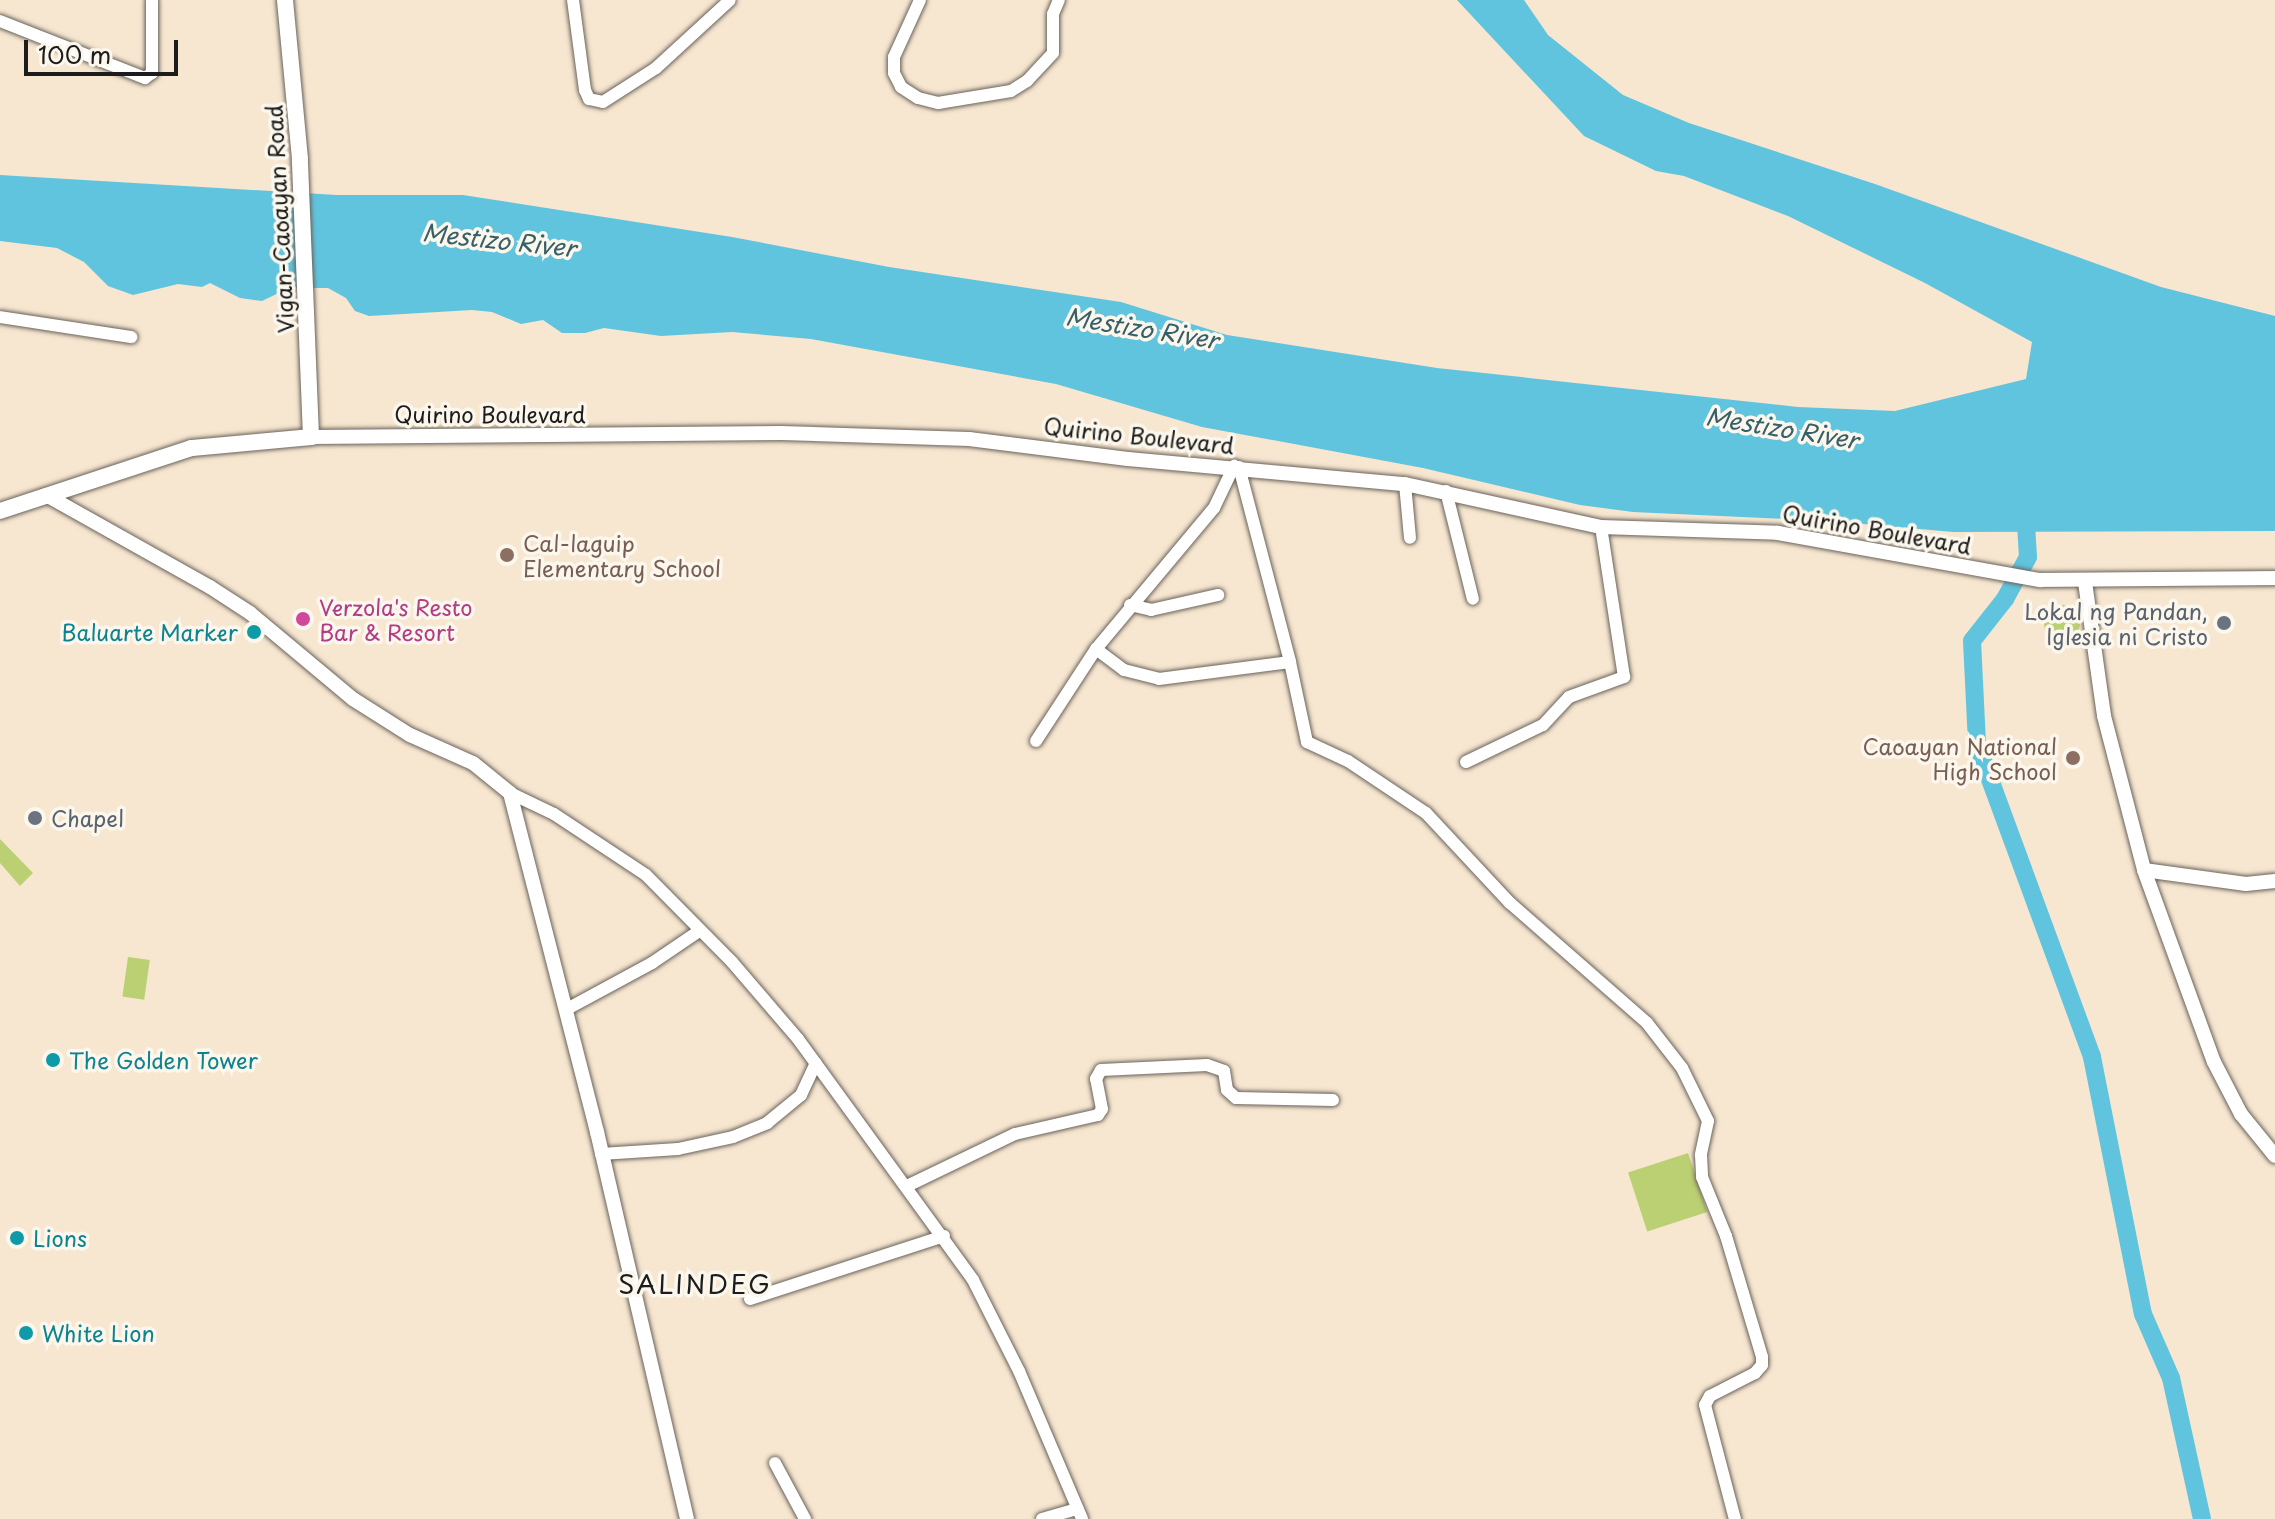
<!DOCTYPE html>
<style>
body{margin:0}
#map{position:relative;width:2275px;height:1519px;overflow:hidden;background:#f7e6d0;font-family:"Playpen Sans",sans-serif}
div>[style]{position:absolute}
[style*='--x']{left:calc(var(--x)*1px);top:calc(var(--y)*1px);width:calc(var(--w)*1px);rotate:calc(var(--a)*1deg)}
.green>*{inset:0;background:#bbd073;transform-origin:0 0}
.round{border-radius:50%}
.water>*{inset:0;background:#60c4de}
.river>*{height:18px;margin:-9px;padding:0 9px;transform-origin:9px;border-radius:9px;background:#60c4de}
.roads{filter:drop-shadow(0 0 2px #69635b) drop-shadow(0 0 2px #69635b)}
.minor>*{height:12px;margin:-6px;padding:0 6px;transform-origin:6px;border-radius:6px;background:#fff}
.tertiary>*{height:14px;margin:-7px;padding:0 7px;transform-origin:7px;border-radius:7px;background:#fff}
.secondary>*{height:16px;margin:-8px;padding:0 8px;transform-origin:8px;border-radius:8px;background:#fff}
.dots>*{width:22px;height:22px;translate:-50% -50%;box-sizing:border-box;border:4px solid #fbf7ec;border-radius:50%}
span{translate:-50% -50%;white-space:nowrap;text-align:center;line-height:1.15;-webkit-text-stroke:7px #fbf7ec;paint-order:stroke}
.street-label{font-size:22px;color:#1c1c1c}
.education-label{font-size:22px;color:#785e54}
.left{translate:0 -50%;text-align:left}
.right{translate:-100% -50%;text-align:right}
.hotel-label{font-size:22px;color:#b23c85}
.worship-label{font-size:22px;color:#5b616d}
.culture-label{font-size:22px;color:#0d838f}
.water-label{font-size:24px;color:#375f6a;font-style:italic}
.quarter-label{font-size:26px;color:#1c1c1c;letter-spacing:2px}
.scale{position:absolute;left:24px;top:40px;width:154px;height:36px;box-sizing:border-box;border:4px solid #1c1c1c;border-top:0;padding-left:10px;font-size:24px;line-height:28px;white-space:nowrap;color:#1c1c1c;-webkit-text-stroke:6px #fbf7ec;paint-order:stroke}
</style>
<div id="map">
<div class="green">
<div class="round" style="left:2044px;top:605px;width:36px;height:36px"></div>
<div style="clip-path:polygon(0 839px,33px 873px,20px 886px,0 863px)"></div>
<div style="left:128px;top:957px;width:22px;height:40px;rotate:8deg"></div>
<div style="left:1688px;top:1153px;width:62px;height:63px;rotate:72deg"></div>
</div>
<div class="water">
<div style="clip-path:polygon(1457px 0,1524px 0,1548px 35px,1623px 95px,1689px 123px,1875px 184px,2161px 287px,2275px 316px,2275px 531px,1953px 532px,1830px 521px,1633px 512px,1580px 505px,1423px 468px,1202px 427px,1056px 384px,811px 339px,732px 332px,661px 336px,604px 328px,585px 333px,562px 333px,543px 320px,521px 324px,492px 312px,472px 310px,369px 316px,355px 311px,346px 298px,328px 288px,289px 288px,262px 301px,240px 298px,210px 283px,202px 287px,178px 284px,133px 295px,108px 286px,84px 262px,57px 248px,0 241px,0 175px,337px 195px,463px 195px,732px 237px,889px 267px,1121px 302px,1227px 335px,1437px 368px,1798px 407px,1895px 411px,2026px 379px,2032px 342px,1925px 283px,1788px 216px,1684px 176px,1656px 171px,1584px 136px)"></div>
</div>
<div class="river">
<div style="--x:2025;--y:508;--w:49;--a:86.5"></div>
<div style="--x:2028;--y:557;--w:48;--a:118.7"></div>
<div style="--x:2005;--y:599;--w:53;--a:128.2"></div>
<div style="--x:1972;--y:641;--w:103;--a:87.2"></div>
<div style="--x:1977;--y:744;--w:333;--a:69.8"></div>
<div style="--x:2092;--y:1057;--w:262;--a:78.8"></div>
<div style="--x:2143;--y:1314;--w:70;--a:66.4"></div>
<div style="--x:2171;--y:1378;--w:144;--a:77.6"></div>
</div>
<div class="roads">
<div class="minor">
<div style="--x:573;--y:0;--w:91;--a:82.4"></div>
<div style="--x:585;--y:90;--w:10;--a:66"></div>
<div style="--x:589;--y:99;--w:14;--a:12"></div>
<div style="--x:603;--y:102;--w:63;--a:-32.7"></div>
<div style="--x:656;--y:68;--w:100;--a:-42.6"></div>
<div style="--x:920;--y:0;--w:63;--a:114.5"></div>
<div style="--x:894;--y:57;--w:16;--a:90"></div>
<div style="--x:894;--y:73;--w:16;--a:63"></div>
<div style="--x:901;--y:87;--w:20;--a:33"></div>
<div style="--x:918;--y:98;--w:21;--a:14"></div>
<div style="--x:938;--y:103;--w:74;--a:-9.3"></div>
<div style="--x:1011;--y:91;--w:19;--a:-32"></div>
<div style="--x:1027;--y:81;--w:38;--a:-47"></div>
<div style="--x:1053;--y:53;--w:39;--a:-90"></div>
<div style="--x:1053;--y:14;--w:15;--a:-67"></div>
<div style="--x:0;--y:21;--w:156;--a:21.5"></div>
<div style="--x:145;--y:78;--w:9;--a:-36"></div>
<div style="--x:152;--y:73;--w:73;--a:-90"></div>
<div style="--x:0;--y:317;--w:133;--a:8.7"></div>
<div style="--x:1239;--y:467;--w:202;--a:75.3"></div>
<div style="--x:1290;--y:662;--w:82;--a:78"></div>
<div style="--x:1307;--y:742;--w:45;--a:24.9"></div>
<div style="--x:1348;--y:761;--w:94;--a:33.7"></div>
<div style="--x:1426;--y:813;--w:123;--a:47"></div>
<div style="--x:1510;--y:903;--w:182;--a:41.2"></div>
<div style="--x:1647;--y:1023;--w:57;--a:52.1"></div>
<div style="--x:1682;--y:1068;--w:59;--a:63.9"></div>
<div style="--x:1708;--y:1121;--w:35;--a:102"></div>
<div style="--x:1701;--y:1155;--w:22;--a:87"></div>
<div style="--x:1702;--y:1177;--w:64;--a:67.9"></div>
<div style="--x:1726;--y:1236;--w:126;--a:73.4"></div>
<div style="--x:1762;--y:1357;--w:8;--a:90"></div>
<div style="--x:1762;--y:1365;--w:11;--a:131"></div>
<div style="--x:1755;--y:1373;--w:51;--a:152.9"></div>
<div style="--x:1710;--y:1396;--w:10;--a:119"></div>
<div style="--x:1705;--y:1405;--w:118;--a:75.3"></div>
<div style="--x:1405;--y:484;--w:54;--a:84.7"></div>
<div style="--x:1446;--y:491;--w:111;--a:76"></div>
<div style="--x:1130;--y:605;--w:22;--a:13"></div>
<div style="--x:1151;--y:610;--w:69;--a:-12.6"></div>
<div style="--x:1096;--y:649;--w:35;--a:37"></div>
<div style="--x:1124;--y:670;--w:36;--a:14"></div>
<div style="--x:1159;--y:679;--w:132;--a:-7.4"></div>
<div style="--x:1036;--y:741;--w:110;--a:-56.9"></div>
<div style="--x:1096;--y:649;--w:184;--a:-50.1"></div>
<div style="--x:1214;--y:508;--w:47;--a:-64.5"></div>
<div style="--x:1466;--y:762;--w:85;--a:-25.7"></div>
<div style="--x:1543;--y:725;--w:38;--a:-47"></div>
<div style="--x:1569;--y:697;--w:59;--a:-20"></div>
<div style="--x:1624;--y:677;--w:152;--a:-98.7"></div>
<div style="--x:510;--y:793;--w:49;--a:25.5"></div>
<div style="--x:554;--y:814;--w:110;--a:33.5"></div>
<div style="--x:646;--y:875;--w:122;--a:45.3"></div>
<div style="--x:732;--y:962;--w:101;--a:49.4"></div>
<div style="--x:798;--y:1039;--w:298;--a:54"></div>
<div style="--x:973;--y:1280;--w:102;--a:63.2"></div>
<div style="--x:1019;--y:1371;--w:161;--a:66.9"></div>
<div style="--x:567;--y:1009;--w:97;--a:-28.4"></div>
<div style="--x:652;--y:963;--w:57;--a:-34.2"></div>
<div style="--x:601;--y:1154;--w:77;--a:-3.7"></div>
<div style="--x:678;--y:1149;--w:56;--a:-12.3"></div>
<div style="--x:733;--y:1137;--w:37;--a:-22"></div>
<div style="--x:767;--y:1123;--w:44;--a:-39.5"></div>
<div style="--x:801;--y:1095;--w:35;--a:-65"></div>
<div style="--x:907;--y:1186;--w:120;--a:-25.7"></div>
<div style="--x:1015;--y:1134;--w:85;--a:-12.9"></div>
<div style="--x:1098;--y:1115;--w:7;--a:-56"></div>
<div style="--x:1102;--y:1109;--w:31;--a:-101"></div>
<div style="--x:1096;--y:1079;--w:10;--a:-61"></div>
<div style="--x:1101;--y:1070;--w:106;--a:-2.7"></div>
<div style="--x:1207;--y:1065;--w:18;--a:19"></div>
<div style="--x:1224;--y:1071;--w:19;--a:81"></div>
<div style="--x:1227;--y:1090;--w:12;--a:42"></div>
<div style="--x:1236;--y:1098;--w:97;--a:1.2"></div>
<div style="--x:750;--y:1299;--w:204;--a:-18"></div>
<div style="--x:775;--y:1463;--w:64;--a:61.8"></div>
<div style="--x:1042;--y:1519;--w:37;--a:-16"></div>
</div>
<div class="tertiary">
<div style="--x:311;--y:437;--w:470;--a:-0.5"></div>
<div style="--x:781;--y:433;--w:188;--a:1.8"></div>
<div style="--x:969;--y:439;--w:160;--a:7.2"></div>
<div style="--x:1128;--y:459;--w:278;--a:5.2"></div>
<div style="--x:1405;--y:484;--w:201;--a:12.4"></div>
<div style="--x:1601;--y:527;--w:177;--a:1.9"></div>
<div style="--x:1778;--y:533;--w:266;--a:10.2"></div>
<div style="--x:2040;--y:580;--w:235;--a:-0.5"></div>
<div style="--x:46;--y:495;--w:188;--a:29.3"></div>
<div style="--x:210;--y:587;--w:48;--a:33"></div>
<div style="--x:250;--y:613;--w:134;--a:39.9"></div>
<div style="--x:353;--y:699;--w:67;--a:32.3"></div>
<div style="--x:410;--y:735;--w:69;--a:24"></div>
<div style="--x:473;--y:763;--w:48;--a:39"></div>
<div style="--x:510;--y:793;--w:350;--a:75.6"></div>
<div style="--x:597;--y:1132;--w:397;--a:76.9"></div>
<div style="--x:2085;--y:582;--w:135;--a:81.9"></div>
<div style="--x:2104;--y:716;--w:159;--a:75.4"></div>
<div style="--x:2144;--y:870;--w:204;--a:70"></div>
<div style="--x:2214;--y:1062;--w:59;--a:62.6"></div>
<div style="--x:2241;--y:1114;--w:54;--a:51"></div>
<div style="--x:2144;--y:870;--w:103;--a:7.8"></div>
<div style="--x:2246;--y:884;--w:29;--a:-6"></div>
</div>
<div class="secondary">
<div style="--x:0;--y:511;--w:202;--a:-18.2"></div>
<div style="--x:192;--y:448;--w:120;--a:-5.3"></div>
<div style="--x:311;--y:437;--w:278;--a:-92.3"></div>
<div style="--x:300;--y:159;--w:160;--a:-95.4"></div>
</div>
</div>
<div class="dots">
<div style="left:507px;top:555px;background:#8d6e63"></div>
<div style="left:303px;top:619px;background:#d1479c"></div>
<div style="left:2224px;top:623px;background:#6b7280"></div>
<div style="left:254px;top:632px;background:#0f9aa8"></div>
<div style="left:2073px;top:758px;background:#8d6e63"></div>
<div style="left:35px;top:818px;background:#6b7280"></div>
<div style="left:53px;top:1060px;background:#0f9aa8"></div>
<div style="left:17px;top:1238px;background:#0f9aa8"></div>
<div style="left:26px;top:1333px;background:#0f9aa8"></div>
</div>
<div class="street-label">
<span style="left:279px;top:219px;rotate:-93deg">Vigan-Caoayan Road</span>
<span style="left:490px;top:414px">Quirino Boulevard</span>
<span style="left:1139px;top:435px;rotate:6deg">Quirino Boulevard</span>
<span style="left:1877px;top:529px;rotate:10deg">Quirino Boulevard</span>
</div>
<div class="education-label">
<span class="left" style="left:523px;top:555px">Cal-laguip<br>Elementary School</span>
<span class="right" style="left:2057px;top:758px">Caoayan National<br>High School</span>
</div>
<div class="hotel-label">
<span class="left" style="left:319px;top:619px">Verzola's Resto<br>Bar &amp; Resort</span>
</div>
<div class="worship-label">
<span class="right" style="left:2208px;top:623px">Lokal ng Pandan,<br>Iglesia ni Cristo</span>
<span class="left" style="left:51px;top:818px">Chapel</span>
</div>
<div class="culture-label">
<span class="right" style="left:238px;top:632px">Baluarte Marker</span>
<span class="left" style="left:69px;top:1060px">The Golden Tower</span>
<span class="left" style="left:33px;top:1238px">Lions</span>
<span class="left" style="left:42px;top:1333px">White Lion</span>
</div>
<div class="water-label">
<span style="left:499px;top:240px;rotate:6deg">Mestizo River</span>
<span style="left:1142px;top:328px;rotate:9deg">Mestizo River</span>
<span style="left:1782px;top:428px;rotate:9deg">Mestizo River</span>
</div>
<div class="quarter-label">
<span style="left:695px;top:1284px">SALINDEG</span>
</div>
<div class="scale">100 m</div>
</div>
